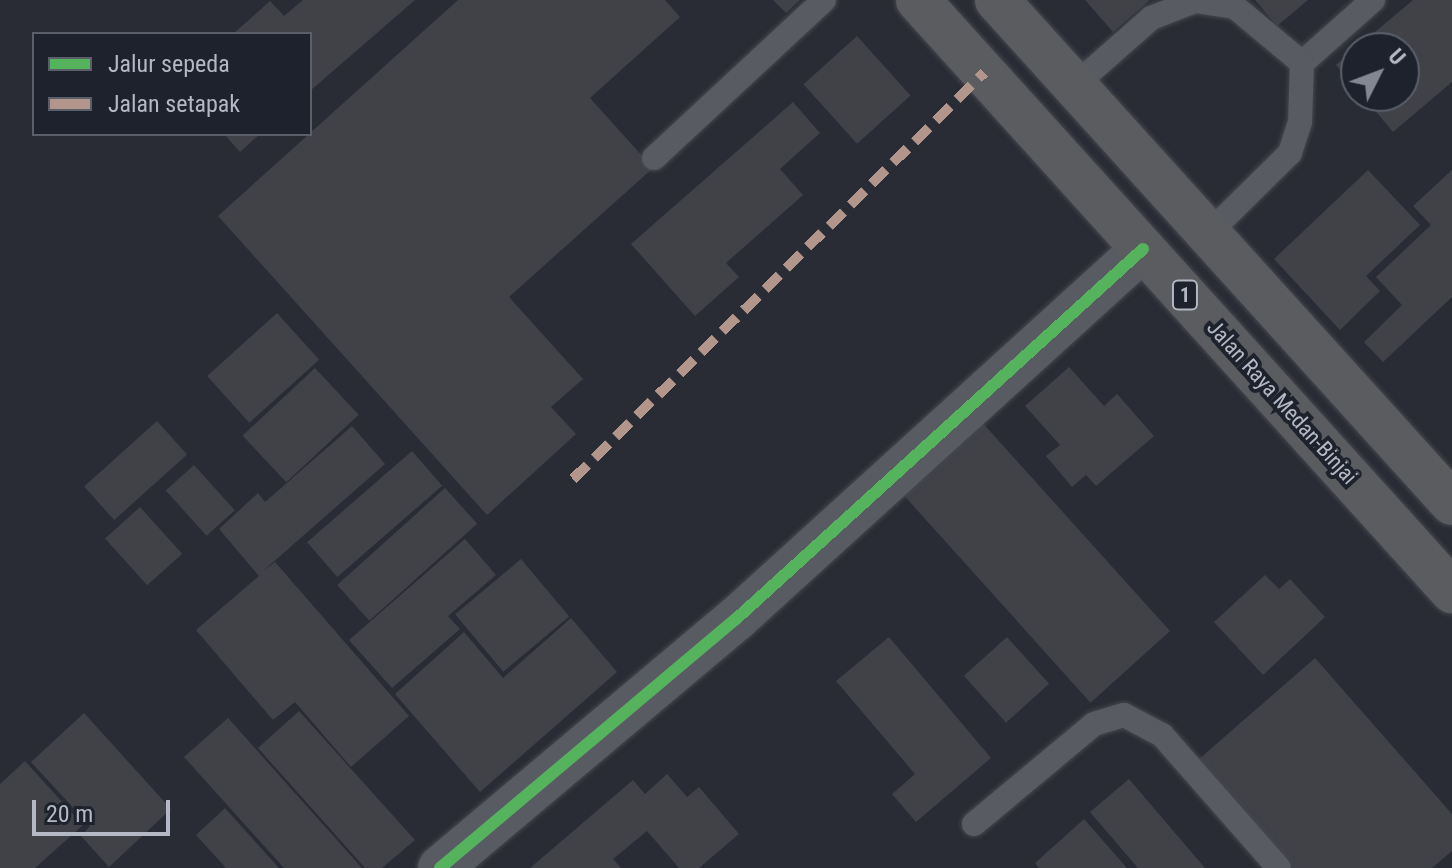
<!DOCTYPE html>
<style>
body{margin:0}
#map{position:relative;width:1452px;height:868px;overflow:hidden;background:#292c34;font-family:"Roboto Condensed",sans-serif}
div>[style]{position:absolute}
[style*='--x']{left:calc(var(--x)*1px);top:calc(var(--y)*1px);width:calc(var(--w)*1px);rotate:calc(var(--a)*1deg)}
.building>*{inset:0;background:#404248;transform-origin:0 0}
.roads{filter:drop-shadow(0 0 2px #45474d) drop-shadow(0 0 2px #45474d)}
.service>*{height:24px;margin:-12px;padding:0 12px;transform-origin:12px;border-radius:12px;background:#585b62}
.minor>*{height:44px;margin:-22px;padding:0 22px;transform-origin:22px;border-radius:22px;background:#585b62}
.trunk>*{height:44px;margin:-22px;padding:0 22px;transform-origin:22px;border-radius:22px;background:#5a5c60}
.quiet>*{height:10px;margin-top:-5px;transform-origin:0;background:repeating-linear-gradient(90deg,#b2968c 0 20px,transparent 0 30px)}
.cycleway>*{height:12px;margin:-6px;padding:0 6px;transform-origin:6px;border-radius:6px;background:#56b35d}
span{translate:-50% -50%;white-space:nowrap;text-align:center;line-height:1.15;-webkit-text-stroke:8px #1d222d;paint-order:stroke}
.shield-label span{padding:2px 6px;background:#1d222d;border:2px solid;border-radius:6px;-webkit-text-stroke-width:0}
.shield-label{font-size:20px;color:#b3b8c4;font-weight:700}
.street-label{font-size:22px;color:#b3b8c4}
.legend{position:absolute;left:32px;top:32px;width:280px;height:104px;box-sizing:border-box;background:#1d222d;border:2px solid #595e69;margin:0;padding:10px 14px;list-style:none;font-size:24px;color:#b3b8c4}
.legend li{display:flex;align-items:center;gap:16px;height:40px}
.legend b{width:40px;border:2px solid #595e69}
.north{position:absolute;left:1340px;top:32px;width:80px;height:80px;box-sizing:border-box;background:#1d222d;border:2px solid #595e69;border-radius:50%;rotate:48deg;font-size:22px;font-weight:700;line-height:32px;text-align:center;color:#b3b8c4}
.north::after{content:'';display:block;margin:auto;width:28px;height:36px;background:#838792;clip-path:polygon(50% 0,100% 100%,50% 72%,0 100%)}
.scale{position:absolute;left:32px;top:800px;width:138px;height:36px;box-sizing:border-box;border:4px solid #b3b8c4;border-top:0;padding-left:10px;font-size:24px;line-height:28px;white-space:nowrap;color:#b3b8c4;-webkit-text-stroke:6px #1d222d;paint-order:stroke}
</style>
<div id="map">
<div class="building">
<div style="clip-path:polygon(303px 0,415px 0,310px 91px,310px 34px,233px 34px,270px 1px,284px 16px)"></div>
<div style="clip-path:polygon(458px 0,665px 0,680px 17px,590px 98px,653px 168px,509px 297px,583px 379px,551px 407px,576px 434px,487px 515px,218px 216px)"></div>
<div style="clip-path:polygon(773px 0,800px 0,786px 13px)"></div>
<div style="clip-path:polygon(1085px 0,1150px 0,1113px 32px)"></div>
<div style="clip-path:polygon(1255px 0,1308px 0,1277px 26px)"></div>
<div style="clip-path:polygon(1413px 0,1452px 0,1452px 82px,1393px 132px,1363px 96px,1404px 96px,1404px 48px,1356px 48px)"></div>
<div style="left:857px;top:36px;width:80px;height:72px;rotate:48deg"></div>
<div style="clip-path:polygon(1356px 48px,1356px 88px,1336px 65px)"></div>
<div style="clip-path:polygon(793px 102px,820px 133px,780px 169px,803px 195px,726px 263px,739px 277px,695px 316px,631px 244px)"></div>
<div style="clip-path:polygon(224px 134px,260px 134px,240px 152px)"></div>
<div style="clip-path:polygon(1368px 170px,1420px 225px,1366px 276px,1380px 291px,1340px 330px,1274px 259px)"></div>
<div style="clip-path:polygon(1452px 170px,1452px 297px,1383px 362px,1364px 342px,1402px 305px,1376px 277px,1431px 225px,1413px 206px)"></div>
<div style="left:277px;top:313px;width:63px;height:94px;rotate:48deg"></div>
<div style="clip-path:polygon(1069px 367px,1104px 406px,1117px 394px,1154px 436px,1096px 486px,1086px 475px,1072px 487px,1046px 456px,1060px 445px,1025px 406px)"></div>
<div style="left:315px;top:368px;width:64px;height:99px;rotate:47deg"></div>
<div style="left:980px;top:420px;width:284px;height:107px;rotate:48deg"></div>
<div style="left:157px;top:421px;width:45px;height:98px;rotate:48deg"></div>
<div style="clip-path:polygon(352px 426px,385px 464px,263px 571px,275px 562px,409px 716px,351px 767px,295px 702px,273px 720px,196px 630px,259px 576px,219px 529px,258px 493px,265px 502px)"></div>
<div style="left:412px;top:451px;width:46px;height:139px;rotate:49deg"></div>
<div style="left:194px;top:465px;width:61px;height:38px;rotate:48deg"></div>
<div style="left:445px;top:488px;width:48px;height:145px;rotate:48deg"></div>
<div style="left:140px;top:507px;width:63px;height:47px;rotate:48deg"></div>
<div style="clip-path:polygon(465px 539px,496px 575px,448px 616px,460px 629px,392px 688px,349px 640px)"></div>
<div style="left:521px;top:559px;width:75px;height:86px;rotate:50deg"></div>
<div style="clip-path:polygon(1265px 575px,1279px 589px,1290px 579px,1325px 617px,1263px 675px,1214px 622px)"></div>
<div style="clip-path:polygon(571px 618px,617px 672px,480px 792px,395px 694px,464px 632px,503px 678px)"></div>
<div style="clip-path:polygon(889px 637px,991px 758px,916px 822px,892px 794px,915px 774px,836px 681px)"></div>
<div style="left:1007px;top:637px;width:63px;height:58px;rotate:48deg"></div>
<div style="clip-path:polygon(1315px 658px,1452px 814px,1452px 851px,1432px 868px,1293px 868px,1199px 759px)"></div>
<div style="clip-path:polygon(299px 711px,415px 840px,382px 868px,365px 868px,258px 748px)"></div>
<div style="clip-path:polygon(84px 713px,171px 809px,109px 867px,81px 836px,90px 826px,31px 762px)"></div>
<div style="clip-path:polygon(228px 718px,362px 868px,284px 868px,184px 757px)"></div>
<div style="clip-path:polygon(25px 761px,83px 825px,35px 868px,0 868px,0 784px)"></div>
<div style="clip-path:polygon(667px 774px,687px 797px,699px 787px,739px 834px,699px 868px,679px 868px,647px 831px,613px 859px,621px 868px,530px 868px,633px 780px,645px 794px)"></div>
<div style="clip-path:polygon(1129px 779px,1205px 868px,1138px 868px,1090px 812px)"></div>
<div style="clip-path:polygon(225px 808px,279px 868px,226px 868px,196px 835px)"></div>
<div style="clip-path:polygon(1084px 819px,1127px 868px,1039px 868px,1035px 863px)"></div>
</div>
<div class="roads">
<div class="service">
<div style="--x:1302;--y:63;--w:95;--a:-41.6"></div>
<div style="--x:1074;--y:86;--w:103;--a:-41.4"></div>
<div style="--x:1151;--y:18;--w:47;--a:-21.1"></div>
<div style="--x:1195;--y:1;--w:40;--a:8.5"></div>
<div style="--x:1235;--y:7;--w:87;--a:39.9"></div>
<div style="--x:1302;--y:63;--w:59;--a:91.9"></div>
<div style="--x:1300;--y:122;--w:33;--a:108"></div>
<div style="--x:1290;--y:153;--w:115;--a:135.4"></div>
<div style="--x:654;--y:158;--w:232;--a:-42.9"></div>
<div style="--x:974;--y:824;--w:156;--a:-39.8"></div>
<div style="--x:1094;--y:724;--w:31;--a:-17"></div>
<div style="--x:1124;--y:715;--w:43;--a:27.8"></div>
<div style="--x:1162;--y:735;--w:177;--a:48.7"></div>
</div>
<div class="minor">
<div style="--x:440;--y:868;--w:387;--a:-40.1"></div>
<div style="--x:736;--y:619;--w:550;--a:-42.27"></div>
</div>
<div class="trunk">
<div style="--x:918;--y:0;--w:797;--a:47.9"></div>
<div style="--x:997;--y:0;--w:678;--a:47.87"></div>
</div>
</div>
<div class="quiet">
<div style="--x:573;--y:479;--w:578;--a:-44.65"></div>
</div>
<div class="cycleway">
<div style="--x:440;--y:868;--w:387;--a:-40.1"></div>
<div style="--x:736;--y:619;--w:550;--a:-42.27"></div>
</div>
<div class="shield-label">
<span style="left:1185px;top:295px">1</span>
</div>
<div class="street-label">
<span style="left:1282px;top:402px;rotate:48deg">Jalan Raya Medan-Binjai</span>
</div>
<ul class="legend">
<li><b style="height:10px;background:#56b35d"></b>Jalur sepeda</li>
<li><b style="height:10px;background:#b2968c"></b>Jalan setapak</li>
</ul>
<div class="north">U</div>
<div class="scale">20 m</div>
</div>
